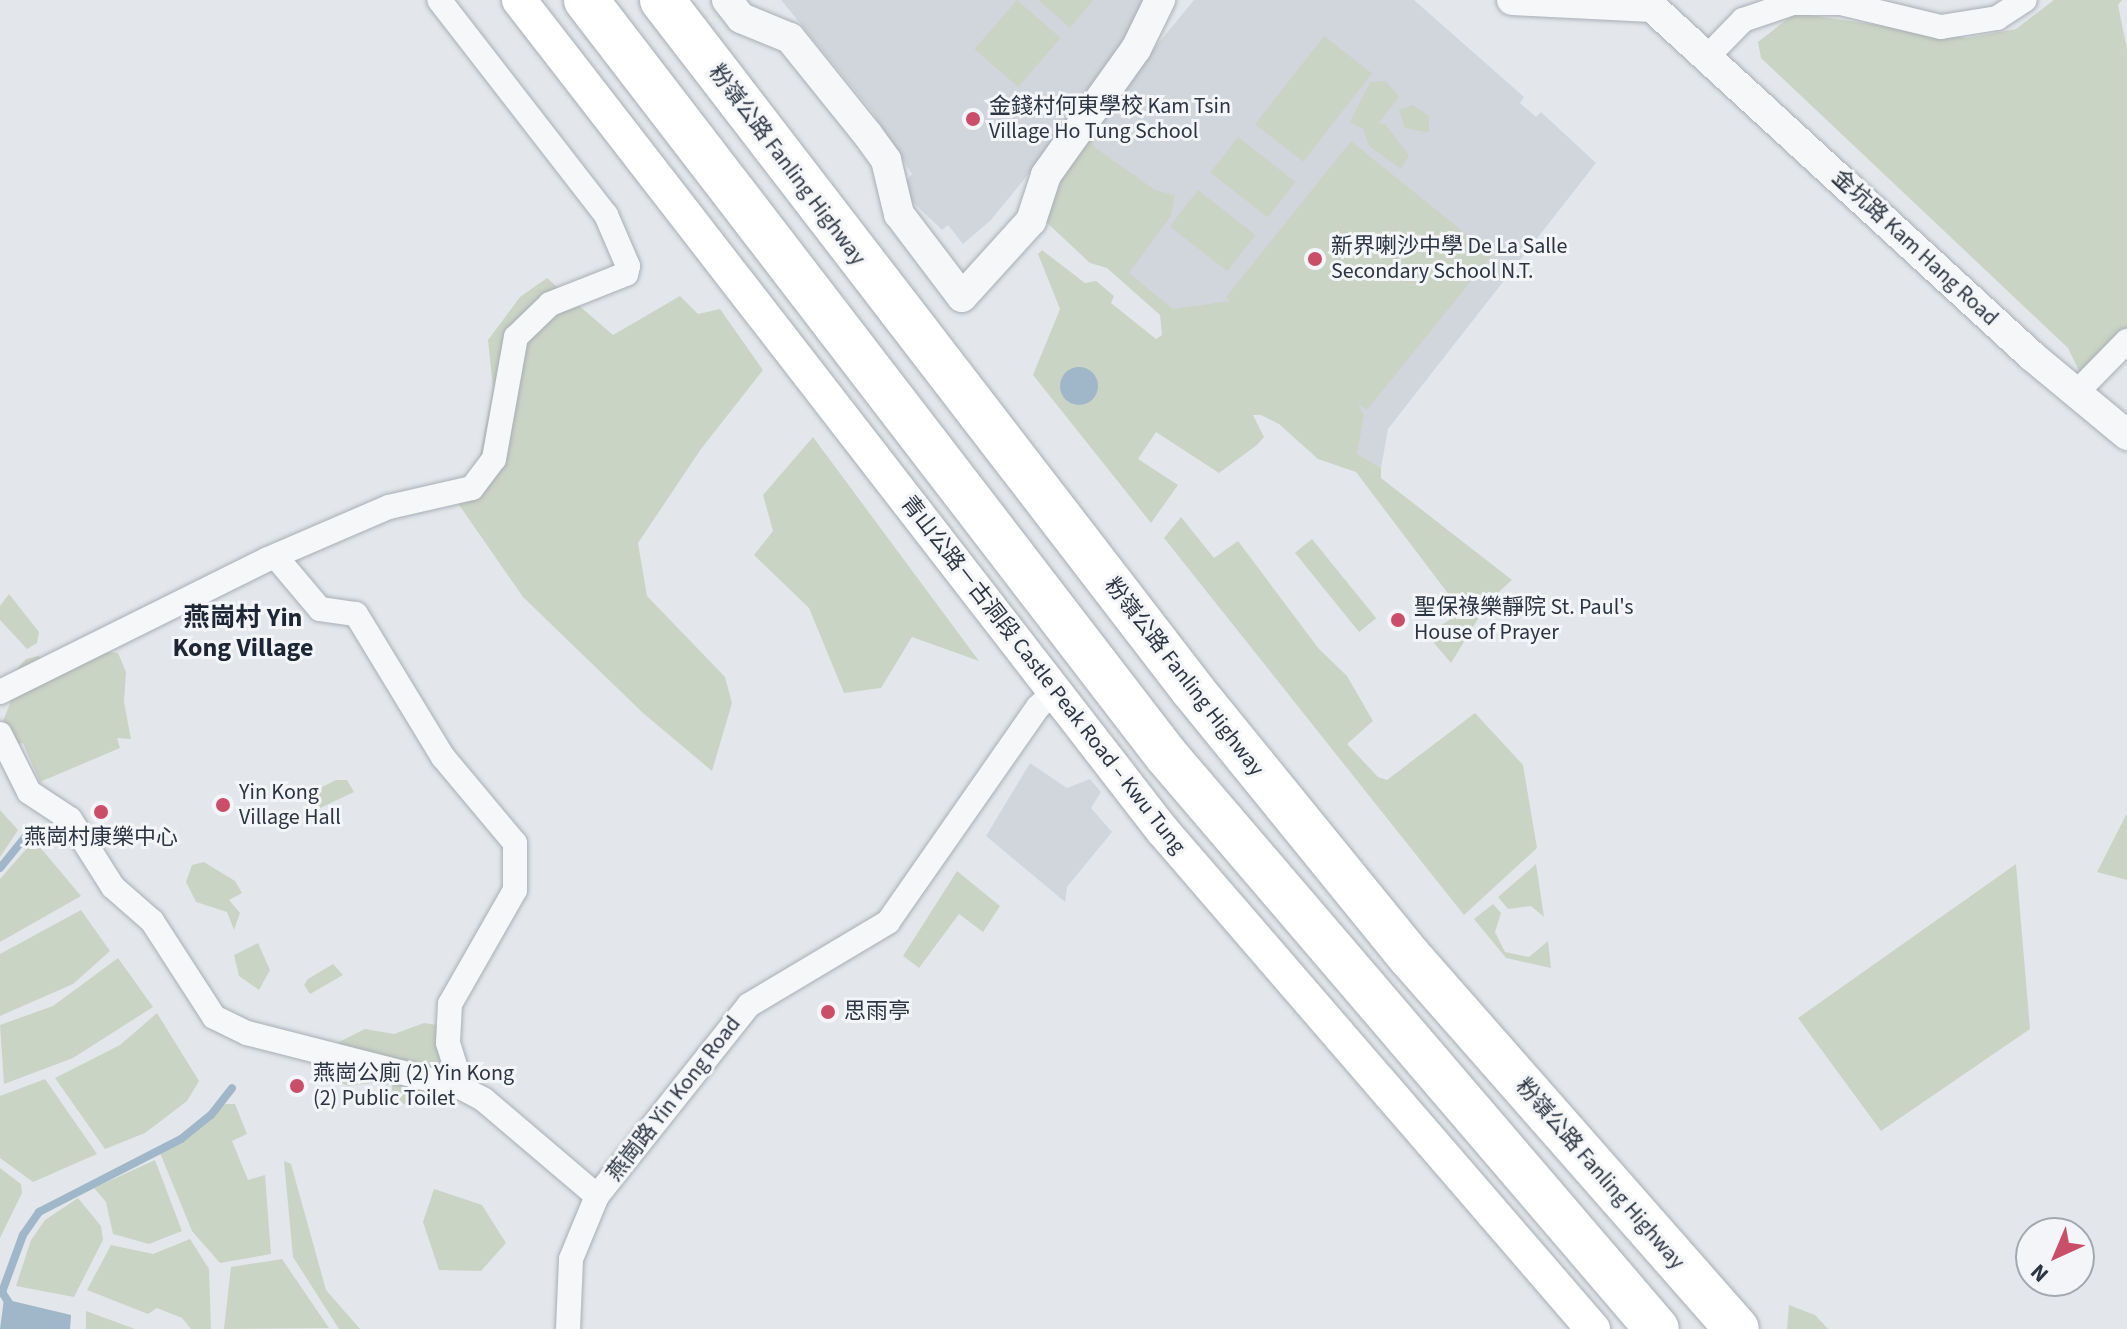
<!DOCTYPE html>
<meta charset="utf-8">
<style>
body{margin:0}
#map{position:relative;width:2127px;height:1329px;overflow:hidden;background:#e3e7eb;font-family:"Source Sans 3","Noto Sans SC",sans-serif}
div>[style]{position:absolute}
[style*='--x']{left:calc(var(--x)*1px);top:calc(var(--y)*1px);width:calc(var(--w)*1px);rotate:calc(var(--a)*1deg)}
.built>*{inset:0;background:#d1d6dd}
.green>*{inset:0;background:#cad4c5;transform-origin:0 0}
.water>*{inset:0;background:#a0b6c9}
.round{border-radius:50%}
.stream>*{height:8px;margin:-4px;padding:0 4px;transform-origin:4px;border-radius:4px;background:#a0b6c9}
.roads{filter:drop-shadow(0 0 2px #a8aeb5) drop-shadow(0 0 2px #a8aeb5)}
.minor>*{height:24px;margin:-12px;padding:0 12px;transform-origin:12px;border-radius:12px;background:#f6f7f9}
.tertiary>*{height:30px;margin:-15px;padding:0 15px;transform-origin:15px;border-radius:15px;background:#f6f7f9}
.secondary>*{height:34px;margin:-17px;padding:0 17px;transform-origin:17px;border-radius:17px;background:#fff}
.motorway>*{height:44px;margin:-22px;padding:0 22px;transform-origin:22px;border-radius:22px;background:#fff}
.dots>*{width:22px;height:22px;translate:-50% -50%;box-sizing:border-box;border:4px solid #f3f5f8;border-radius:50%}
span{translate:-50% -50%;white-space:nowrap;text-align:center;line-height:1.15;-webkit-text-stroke:6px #f3f5f8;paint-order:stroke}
.poi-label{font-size:22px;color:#2b3543}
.left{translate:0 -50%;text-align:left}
.street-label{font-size:22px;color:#2b3543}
.quarter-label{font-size:26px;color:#1d2634;font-weight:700}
.north{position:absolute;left:2015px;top:1217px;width:80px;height:80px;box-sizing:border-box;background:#f3f5f8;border:2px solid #a3a8b0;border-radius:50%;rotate:224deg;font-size:22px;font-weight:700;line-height:32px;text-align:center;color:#2b3543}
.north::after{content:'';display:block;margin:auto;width:28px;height:36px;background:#ca4e68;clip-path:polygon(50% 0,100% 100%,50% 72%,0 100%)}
</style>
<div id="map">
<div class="built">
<div style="clip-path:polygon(781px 0,1152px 0,1043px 156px,991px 220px,963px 244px,948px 225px,942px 230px,899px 189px,912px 174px,871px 110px)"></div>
<div style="clip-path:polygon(1194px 0,1414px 0,1524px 97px,1520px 103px,1536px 117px,1541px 112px,1596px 163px,1388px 429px,1381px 468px,1345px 449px,1044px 205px,1077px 142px)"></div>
<div style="clip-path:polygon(1030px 763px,1067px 788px,1090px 779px,1101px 792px,1091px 808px,1112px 832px,1067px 887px,1065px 902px,986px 836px)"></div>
</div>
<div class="green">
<div style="left:1017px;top:0;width:58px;height:65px;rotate:41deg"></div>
<div style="clip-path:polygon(1038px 0,1093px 0,1070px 28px)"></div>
<div style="clip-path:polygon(2054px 0,2122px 0,2118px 5px,2127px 49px,2127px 328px,2080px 373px,2068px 348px,1761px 58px,1758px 42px,1795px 13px,1967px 38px,2016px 29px)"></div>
<div style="left:1324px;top:36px;width:61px;height:112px;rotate:38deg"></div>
<div style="clip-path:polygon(1386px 81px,1399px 97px,1378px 124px,1385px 124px,1409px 155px,1401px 169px,1369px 146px,1363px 129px,1350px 122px,1370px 82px)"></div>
<div style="clip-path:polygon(1413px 105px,1429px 116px,1429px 133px,1405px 128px,1399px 110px)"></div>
<div style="clip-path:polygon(1091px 137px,1093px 146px,1155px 190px,1175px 195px,1171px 216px,1129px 273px,1173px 309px,1230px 301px,1226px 297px,1351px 141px,1492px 255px,1367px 410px,1358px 404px,1364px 415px,1357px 454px,1381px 468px,1381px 478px,1512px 580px,1489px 601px,1451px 663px,1434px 643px,1440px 626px,1462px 612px,1356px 472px,1318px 459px,1279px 424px,1261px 415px,1253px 415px,1264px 437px,1257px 445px,1219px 473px,1156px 432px,1138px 459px,1178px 485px,1151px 523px,1033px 375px,1060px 309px,1038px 254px,1042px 250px,1085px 283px,1096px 281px,1114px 296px,1111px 303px,1156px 339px,1162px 335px,1160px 315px,1107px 268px,1090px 263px,1044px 220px,1044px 205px,1059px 186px,1077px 142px)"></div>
<div style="left:1238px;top:137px;width:73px;height:45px;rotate:38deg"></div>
<div style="left:1198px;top:190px;width:73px;height:46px;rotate:38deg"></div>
<div style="clip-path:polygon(547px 278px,613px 335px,680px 296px,698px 314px,720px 309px,763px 370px,701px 449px,638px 543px,647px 596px,725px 677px,732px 703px,712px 771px,643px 713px,523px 597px,455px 499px,477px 470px,493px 388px,488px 340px,520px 297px)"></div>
<div style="clip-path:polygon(813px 437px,979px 661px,912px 637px,881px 688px,844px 693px,809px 608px,754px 555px,773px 531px,763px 495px)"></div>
<div style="clip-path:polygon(1181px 517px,1214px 558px,1238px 541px,1319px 649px,1347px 676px,1373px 721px,1347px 744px,1378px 777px,1387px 780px,1475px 713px,1523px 765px,1537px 848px,1464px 915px,1164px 538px)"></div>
<div style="left:1312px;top:539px;width:102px;height:22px;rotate:51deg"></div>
<div style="clip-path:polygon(9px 594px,39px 632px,37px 643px,27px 649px,0 620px,0 606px)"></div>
<div style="clip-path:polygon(94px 651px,118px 653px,126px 672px,124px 702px,131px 739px,117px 738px,120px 748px,40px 782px,23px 743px,17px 744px,1px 726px,11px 701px,4px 683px,26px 659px,38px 656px,57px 670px)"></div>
<div style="clip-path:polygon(336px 780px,347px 780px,354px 792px,320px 808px,312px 799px,316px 790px)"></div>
<div style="clip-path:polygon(0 810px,18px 830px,0 857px)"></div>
<div style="clip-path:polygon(2127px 813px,2127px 880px,2097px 872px)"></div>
<div style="clip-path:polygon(34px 840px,81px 896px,0 942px,0 879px)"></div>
<div style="clip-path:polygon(204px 862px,235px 881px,242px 893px,229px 900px,240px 913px,234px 930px,227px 912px,196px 902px,186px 882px,192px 865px)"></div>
<div style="clip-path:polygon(1536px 864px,1544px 917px,1531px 906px,1508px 909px,1498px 897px)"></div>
<div style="clip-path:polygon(2016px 864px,2030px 1029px,1881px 1131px,1798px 1018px)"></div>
<div style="clip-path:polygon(957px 871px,1000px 906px,983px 932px,959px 914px,919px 968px,903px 956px)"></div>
<div style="clip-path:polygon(1493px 904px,1501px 913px,1495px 932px,1505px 952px,1529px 957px,1548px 941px,1551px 968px,1506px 958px,1474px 919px)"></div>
<div style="clip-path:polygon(81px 910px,110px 951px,73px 984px,0 1016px,0 954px)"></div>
<div style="clip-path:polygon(258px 943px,270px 970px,259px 990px,239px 976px,234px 955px)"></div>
<div style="clip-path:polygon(118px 958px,153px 1007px,73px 1058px,4px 1084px,0 1025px,53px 1006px)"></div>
<div style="clip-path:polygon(333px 964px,343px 975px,310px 994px,304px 985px,308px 979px)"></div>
<div style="clip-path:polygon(157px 1013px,199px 1081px,187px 1101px,145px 1133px,105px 1149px,55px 1078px,120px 1045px)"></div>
<div style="clip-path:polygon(424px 1023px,438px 1025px,462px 1094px,437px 1105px,420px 1099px,404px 1104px,391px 1098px,394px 1067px,372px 1083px,348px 1086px,329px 1078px,339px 1042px,365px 1029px,394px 1034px)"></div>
<div style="clip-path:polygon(45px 1079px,97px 1154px,33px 1182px,0 1158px,0 1096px)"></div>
<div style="clip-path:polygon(218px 1104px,235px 1104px,247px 1134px,232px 1141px,248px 1180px,265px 1175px,271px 1254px,220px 1263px,192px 1231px,160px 1153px,186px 1139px)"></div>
<div style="clip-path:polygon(155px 1160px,182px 1231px,149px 1244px,113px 1234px,106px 1202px,94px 1188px)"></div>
<div style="clip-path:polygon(284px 1161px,291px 1164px,326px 1290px,360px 1329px,339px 1329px,293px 1257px)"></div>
<div style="clip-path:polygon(0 1168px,21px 1184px,22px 1193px,0 1238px)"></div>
<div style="clip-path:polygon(434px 1189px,482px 1205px,506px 1243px,481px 1271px,439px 1270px,423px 1222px)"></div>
<div style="clip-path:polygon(78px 1198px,101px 1226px,103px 1240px,74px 1297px,16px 1286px,31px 1240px,45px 1220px)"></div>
<div style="clip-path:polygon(190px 1239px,209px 1269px,211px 1329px,191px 1329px,182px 1318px,157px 1308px,148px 1314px,87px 1290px,111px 1245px,153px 1254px)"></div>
<div style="clip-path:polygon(282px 1259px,329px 1328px,224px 1329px,231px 1267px)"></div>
<div style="clip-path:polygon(1789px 1305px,1815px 1315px,1828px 1329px,1787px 1329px)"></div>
<div style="clip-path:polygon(86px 1311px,135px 1329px,86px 1329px)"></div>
</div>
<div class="water">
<div class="round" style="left:1060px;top:367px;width:38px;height:38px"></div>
<div style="clip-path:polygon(4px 1299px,71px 1315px,70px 1329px,0 1329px)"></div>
</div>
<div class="stream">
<div style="--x:0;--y:868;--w:41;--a:-50.9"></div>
<div style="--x:11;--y:1306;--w:17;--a:-123"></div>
<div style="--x:2;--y:1292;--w:61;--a:-69.8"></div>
<div style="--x:23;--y:1235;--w:28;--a:-55"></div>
<div style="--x:39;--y:1212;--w:160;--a:-27.2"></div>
<div style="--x:181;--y:1139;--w:38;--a:-39"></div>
<div style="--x:211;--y:1115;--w:34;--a:-52"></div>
</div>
<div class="roads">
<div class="minor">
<div style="--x:1709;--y:55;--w:49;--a:-45.8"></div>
<div style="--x:1743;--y:20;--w:53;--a:-18.8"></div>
<div style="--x:1793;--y:3;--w:48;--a:0"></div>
<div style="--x:1841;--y:3;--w:103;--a:13.5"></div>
<div style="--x:1941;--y:27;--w:57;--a:-9.1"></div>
<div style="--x:1997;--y:18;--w:33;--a:-33"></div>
<div style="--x:2076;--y:393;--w:73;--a:-45.6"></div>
<div style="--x:276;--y:557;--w:68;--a:49.8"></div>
<div style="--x:320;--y:609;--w:36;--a:8"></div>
<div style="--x:356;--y:614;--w:167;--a:58.7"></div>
<div style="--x:443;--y:757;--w:112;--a:50.1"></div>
<div style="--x:515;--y:843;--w:47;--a:90"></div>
<div style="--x:515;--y:890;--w:131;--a:119.7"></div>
<div style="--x:450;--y:1004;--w:39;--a:93"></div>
<div style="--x:448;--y:1043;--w:47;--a:72.7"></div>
<div style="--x:0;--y:692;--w:299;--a:-26.4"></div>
<div style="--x:268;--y:559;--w:132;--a:-23.3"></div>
<div style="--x:389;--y:507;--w:85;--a:-12.9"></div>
<div style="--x:472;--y:488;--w:36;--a:-53"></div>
<div style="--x:494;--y:459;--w:124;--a:-79.8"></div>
<div style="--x:516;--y:337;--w:47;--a:-44.1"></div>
<div style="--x:550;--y:304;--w:82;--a:-21.5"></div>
<div style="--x:626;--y:274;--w:8;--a:-76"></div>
<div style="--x:628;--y:266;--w:56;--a:-113.3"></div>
<div style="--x:606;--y:215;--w:272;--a:-127.8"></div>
<div style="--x:0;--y:734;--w:65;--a:63.4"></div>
<div style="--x:29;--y:792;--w:49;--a:33.4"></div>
<div style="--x:70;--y:819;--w:80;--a:57.7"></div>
<div style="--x:113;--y:887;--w:52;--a:41.1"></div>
<div style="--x:152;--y:921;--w:114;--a:57.1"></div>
<div style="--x:214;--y:1017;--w:37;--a:26"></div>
<div style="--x:247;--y:1033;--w:222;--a:14.3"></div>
<div style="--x:462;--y:1088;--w:24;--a:28"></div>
<div style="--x:483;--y:1099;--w:150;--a:40.4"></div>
<div style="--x:597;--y:1196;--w:244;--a:-51.5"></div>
<div style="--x:749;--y:1005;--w:162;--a:-30.8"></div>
<div style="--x:888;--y:922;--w:262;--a:-55.1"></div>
<div style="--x:1038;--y:707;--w:23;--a:-43"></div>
<div style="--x:568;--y:1329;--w:70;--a:-87.5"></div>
<div style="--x:571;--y:1259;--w:68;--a:-67.6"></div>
</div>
<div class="tertiary">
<div style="--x:727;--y:0;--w:23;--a:52"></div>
<div style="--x:741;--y:18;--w:53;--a:22.2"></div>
<div style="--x:790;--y:38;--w:124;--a:51.2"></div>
<div style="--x:868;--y:135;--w:31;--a:54"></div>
<div style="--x:886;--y:160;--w:56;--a:76.5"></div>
<div style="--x:899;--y:214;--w:104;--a:52.8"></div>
<div style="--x:962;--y:297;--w:103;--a:-47.8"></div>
<div style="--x:1031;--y:221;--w:48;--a:-71.9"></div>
<div style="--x:1046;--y:175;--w:155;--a:-54.5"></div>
<div style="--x:1136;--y:49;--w:55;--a:-63.9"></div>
<div style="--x:1512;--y:0;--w:140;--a:2.9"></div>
<div style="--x:1652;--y:7;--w:516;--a:42.57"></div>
<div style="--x:2032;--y:356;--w:124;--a:39.7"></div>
</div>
<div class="secondary">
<div style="--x:519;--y:0;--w:1051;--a:52.23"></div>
<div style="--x:1163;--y:831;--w:658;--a:49.19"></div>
</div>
<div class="motorway">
<div style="--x:586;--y:0;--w:952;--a:52.47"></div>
<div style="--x:1166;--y:755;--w:755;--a:49.46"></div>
<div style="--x:662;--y:0;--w:869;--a:52.43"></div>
<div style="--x:1192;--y:689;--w:345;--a:50.9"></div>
<div style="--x:1410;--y:957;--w:495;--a:48.7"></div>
</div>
</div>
<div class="dots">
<div style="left:973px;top:119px;background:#ca4e68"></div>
<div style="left:1315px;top:259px;background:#ca4e68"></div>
<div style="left:1398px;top:620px;background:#ca4e68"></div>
<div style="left:223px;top:805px;background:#ca4e68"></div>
<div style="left:101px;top:812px;background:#ca4e68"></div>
<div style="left:828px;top:1012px;background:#ca4e68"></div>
<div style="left:297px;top:1086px;background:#ca4e68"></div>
</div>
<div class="poi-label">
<span class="left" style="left:989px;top:119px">金錢村何東學校 Kam Tsin<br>Village Ho Tung School</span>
<span class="left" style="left:1331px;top:259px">新界喇沙中學 De La Salle<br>Secondary School N.T.</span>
<span class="left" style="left:1414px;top:620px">聖保祿樂靜院 St. Paul's<br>House of Prayer</span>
<span class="left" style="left:239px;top:805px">Yin Kong<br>Village Hall</span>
<span style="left:101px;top:838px">燕崗村康樂中心</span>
<span class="left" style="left:844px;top:1012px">思雨亭</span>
<span class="left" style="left:313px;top:1086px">燕崗公廁 (2) Yin Kong<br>(2) Public Toilet</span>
</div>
<div class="street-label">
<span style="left:787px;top:165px;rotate:53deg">粉嶺公路 Fanling Highway</span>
<span style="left:1915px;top:248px;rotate:43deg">金坑路 Kam Hang Road</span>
<span style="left:1043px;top:675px;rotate:52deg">青山公路－古洞段 Castle Peak Road – Kwu Tung</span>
<span style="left:1184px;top:677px;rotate:52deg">粉嶺公路 Fanling Highway</span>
<span style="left:674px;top:1099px;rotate:-52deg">燕崗路 Yin Kong Road</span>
<span style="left:1600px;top:1174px;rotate:49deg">粉嶺公路 Fanling Highway</span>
</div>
<div class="quarter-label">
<span style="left:243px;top:633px">燕崗村 Yin<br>Kong Village</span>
</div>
<div class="north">N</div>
</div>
